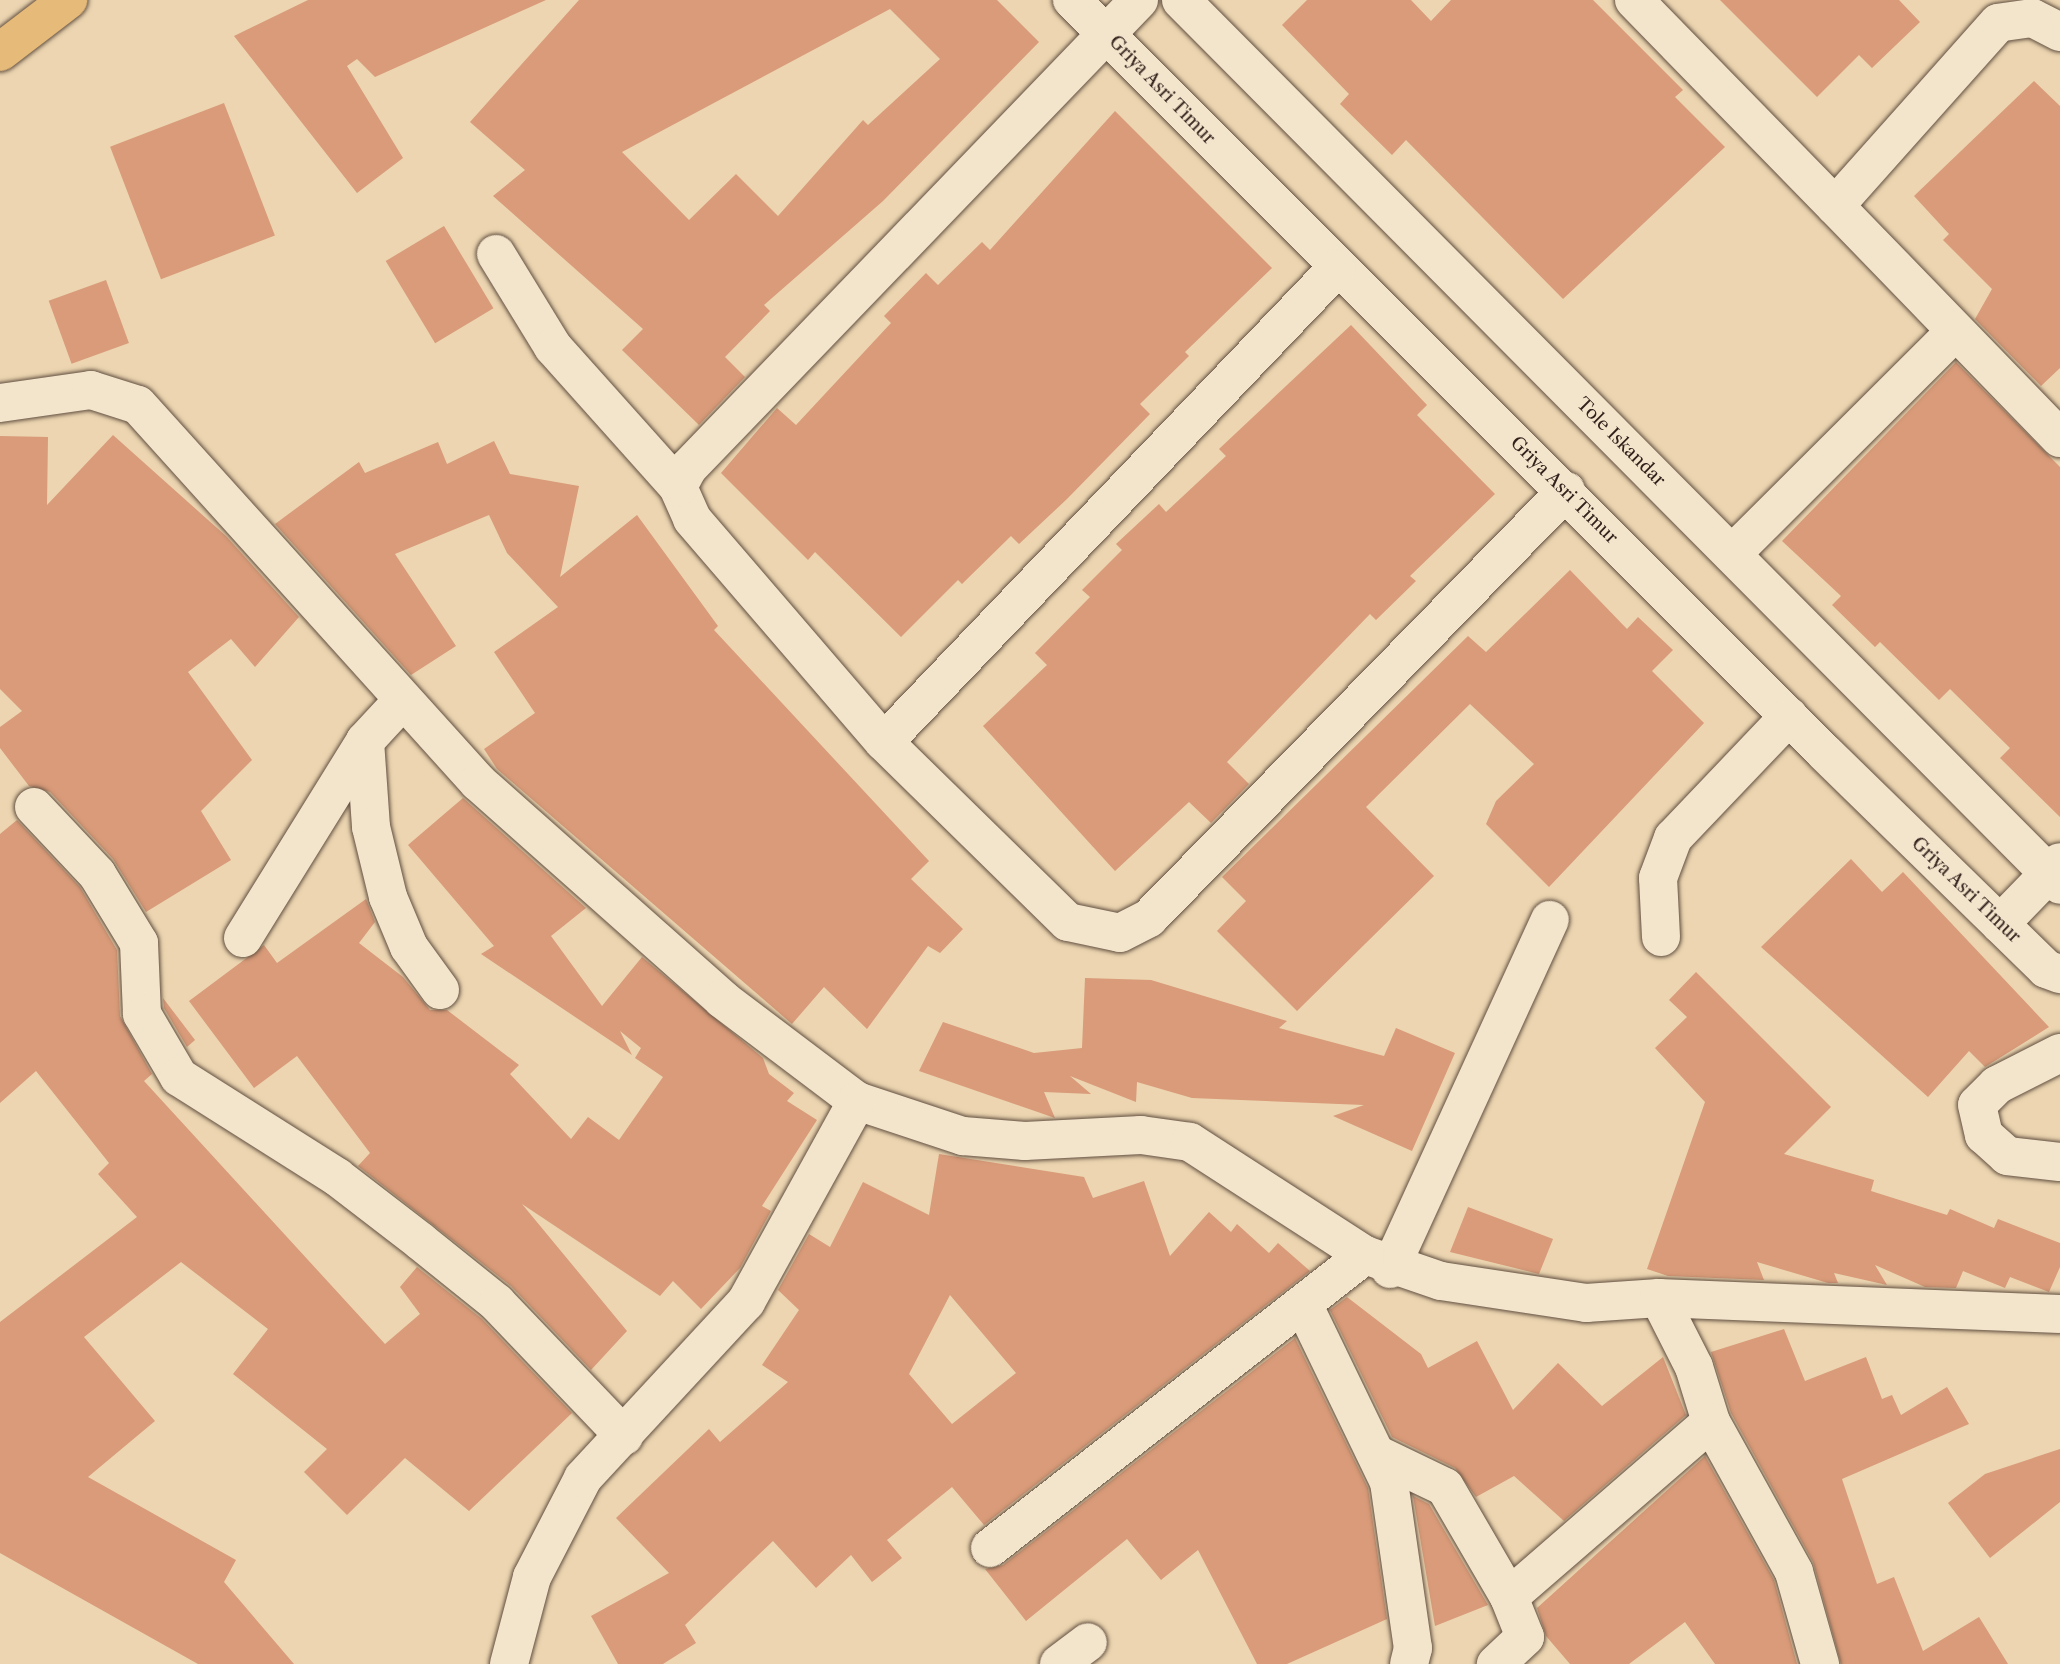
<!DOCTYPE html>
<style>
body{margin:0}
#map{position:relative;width:2060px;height:1664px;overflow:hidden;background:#ecd5b0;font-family:"Libre Caslon Text",serif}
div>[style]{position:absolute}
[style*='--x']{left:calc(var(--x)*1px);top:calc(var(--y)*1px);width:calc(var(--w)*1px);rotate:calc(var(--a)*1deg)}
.building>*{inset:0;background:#d99b79;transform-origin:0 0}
.roads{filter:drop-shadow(0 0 2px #614f41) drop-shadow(0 0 2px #614f41)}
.minor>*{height:38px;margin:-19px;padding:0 19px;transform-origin:19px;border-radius:19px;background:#f3e4cc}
.major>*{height:38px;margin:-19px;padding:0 19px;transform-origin:19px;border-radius:19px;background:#e6ba78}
span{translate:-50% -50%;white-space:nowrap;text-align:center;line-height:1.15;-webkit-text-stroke:5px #f3e4cc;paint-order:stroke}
.street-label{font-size:18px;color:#33221c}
</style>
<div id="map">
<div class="building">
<div style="clip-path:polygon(308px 0,546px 0,375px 77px,357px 59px,347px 66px,403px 158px,357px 193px,234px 36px)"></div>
<div style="clip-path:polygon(evenodd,579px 0,997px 0,1039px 42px,883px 201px,764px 305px,770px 311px,725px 357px,745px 377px,699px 425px,622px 350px,643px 329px,493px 196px,525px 170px,470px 122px,579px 0,890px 9px,940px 59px,868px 125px,863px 120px,778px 216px,736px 174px,689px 220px,622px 152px,890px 9px)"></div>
<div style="clip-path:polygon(1307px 0,1411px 0,1431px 21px,1451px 0,1593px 0,1683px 90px,1675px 97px,1725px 147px,1563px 299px,1406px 140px,1392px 155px,1340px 104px,1349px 94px,1282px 25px)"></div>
<div style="clip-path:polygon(1720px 0,1899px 0,1920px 22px,1872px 68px,1859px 55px,1817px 97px)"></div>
<div style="clip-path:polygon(2034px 81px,2060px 106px,2060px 368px,2041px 386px,1975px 319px,1992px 289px,1943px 240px,1949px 234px,1914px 196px)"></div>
<div style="left:224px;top:103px;width:142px;height:122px;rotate:69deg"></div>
<div style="clip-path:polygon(1115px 111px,1272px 268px,1185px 352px,1189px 356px,1140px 404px,1150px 414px,1067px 499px,1019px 544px,1011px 536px,962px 584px,958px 580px,901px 637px,815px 552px,808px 560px,721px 473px,777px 408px,796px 425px,891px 323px,884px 316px,926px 273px,938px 285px,982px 242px,990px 250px)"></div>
<div style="left:444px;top:226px;width:96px;height:68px;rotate:59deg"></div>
<div style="left:106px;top:280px;width:67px;height:61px;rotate:70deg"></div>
<div style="clip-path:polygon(1351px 325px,1427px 405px,1417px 415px,1495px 494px,1410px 576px,1416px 581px,1376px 620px,1370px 614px,1227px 762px,1249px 784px,1211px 823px,1189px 802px,1115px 871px,983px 726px,1047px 665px,1035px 653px,1090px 597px,1082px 590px,1122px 550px,1116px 544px,1159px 504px,1166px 512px,1226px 456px,1219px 449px)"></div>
<div style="clip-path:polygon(1956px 362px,2060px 467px,2060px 817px,2000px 758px,2010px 748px,1950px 689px,1939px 700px,1880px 642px,1875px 647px,1832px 605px,1841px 596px,1782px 541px)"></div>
<div style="clip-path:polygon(113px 435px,226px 536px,299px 617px,255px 667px,231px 639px,188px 672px,252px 760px,201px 811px,231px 860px,146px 912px,113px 859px,50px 792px,29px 786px,0 748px,0 727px,22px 711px,0 689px,0 436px,48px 437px,47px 505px)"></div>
<div style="clip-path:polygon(494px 441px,510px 474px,579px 486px,560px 577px,637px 515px,718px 626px,714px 630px,929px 861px,911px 879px,963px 929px,940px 953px,928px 946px,867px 1029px,824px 987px,792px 1024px,497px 769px,484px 749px,535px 713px,494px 652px,558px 607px,507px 553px,489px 515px,395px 554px,456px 646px,411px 675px,275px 524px,359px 462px,365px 473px,438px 442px,447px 464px)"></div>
<div style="clip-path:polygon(1570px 570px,1627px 629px,1638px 617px,1673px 650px,1652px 671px,1704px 723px,1549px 887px,1486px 824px,1496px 801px,1534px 764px,1470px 704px,1366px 807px,1434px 876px,1297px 1011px,1217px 931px,1246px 901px,1222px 877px,1468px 636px,1486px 652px)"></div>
<div style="clip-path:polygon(463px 798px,586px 908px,551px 936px,602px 1006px,642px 957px,763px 1058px,769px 1074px,794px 1093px,787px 1101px,817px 1120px,762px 1206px,771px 1211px,740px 1268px,701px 1309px,673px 1281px,660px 1296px,522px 1204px,627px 1331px,591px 1370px,511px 1286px,358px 1166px,370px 1153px,297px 1056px,254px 1088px,189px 1001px,264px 945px,277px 963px,366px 899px,375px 922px,359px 943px,403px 977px,430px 1010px,447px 1010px,519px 1065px,510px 1074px,571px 1139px,588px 1117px,619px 1140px,663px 1077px,635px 1058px,641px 1048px,620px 1031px,632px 1055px,481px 954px,494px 946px,408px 845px)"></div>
<div style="clip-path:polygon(17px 820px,80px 887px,117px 950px,120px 1016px,152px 1074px,144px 1081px,385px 1344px,420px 1314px,400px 1287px,417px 1267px,482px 1319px,572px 1413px,469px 1511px,405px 1458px,347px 1515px,304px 1472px,327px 1449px,233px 1374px,268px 1329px,181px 1262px,84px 1337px,155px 1421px,88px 1477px,236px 1560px,224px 1582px,294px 1664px,198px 1664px,0 1553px,0 1322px,137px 1217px,98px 1174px,109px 1163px,36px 1071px,0 1103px,0 834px)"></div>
<div style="clip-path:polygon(1851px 859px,1882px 892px,1903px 872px,2049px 1027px,1985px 1067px,1969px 1051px,1928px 1097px,1761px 947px)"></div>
<div style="clip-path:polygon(1696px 972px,1831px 1107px,1784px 1154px,1874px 1180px,1871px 1191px,1947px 1215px,1950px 1209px,1994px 1228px,1998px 1219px,2060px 1243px,2060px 1267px,2049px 1292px,2010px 1277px,2005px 1288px,1963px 1271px,1956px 1288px,1925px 1287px,1875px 1265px,1887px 1285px,1834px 1273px,1838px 1283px,1828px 1283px,1757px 1262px,1764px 1280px,1668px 1276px,1647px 1269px,1705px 1102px,1655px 1048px,1687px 1017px,1669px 1000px)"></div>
<div style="clip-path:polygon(1085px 978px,1151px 980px,1287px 1021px,1279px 1028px,1384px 1056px,1396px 1028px,1455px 1053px,1412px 1151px,1333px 1116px,1364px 1105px,1192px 1098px,1137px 1082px,1136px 1102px,1070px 1076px,1091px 1094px,1044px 1092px,1055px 1118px,919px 1071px,943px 1022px,1034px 1053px,1082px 1048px)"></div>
<div style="clip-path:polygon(163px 998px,195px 1040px,187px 1047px,164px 1008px)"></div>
<div style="clip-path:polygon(evenodd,939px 1154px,1084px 1177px,1093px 1198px,1144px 1181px,1170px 1256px,1209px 1212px,1231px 1232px,1237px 1224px,1269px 1253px,1278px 1243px,1310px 1271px,984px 1525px,952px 1487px,887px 1540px,902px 1558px,872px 1582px,851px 1555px,816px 1588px,773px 1541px,685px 1625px,696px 1643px,663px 1664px,618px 1664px,591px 1616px,669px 1573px,616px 1518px,709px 1429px,720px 1442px,788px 1382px,762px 1365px,799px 1310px,778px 1290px,809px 1234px,830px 1247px,863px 1182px,929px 1215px,939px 1154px,950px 1295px,1016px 1373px,952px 1424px,909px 1374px,950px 1295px)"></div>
<div style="clip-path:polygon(1468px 1207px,1553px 1239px,1539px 1274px,1450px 1252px)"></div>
<div style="clip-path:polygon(1347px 1297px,1421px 1354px,1428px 1368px,1477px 1341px,1513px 1410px,1558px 1363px,1602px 1406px,1663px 1357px,1686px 1415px,1564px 1521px,1514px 1476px,1476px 1497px,1455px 1468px,1392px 1437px,1330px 1310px)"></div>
<div style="clip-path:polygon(1784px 1329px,1805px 1381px,1866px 1357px,1882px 1399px,1892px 1395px,1901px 1415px,1947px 1387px,1969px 1424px,1842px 1479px,1877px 1584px,1894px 1577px,1923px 1651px,1979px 1617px,2008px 1664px,1841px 1664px,1813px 1562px,1731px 1413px,1711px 1352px)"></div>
<div style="clip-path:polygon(1295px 1338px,1368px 1488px,1387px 1619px,1287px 1664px,1257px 1664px,1198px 1550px,1161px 1580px,1127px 1539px,1026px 1621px,985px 1569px,1003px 1565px)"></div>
<div style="clip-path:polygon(2060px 1449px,2060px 1502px,1990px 1558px,1948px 1503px,1985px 1474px)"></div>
<div style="clip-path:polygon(1705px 1456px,1774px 1580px,1797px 1664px,1715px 1664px,1685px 1622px,1629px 1664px,1570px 1664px,1546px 1636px,1537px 1608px)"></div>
<div style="clip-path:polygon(1413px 1496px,1429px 1504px,1488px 1605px,1435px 1626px)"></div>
</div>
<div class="roads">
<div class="minor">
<div style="--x:1072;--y:0;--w:1065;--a:45"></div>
<div style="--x:1825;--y:753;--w:309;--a:44.3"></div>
<div style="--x:2046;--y:969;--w:15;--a:20"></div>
<div style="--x:1139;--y:0;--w:650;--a:133.94"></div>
<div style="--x:688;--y:468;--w:21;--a:118"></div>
<div style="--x:678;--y:487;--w:35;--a:66"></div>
<div style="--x:692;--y:519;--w:294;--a:49.3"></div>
<div style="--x:884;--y:742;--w:654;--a:-46.3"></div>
<div style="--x:1181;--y:0;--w:1247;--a:45.19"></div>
<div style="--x:1634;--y:0;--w:288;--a:45.7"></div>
<div style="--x:2060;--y:32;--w:31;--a:-153"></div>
<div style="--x:2032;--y:18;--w:34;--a:172"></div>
<div style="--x:1998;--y:23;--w:245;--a:131.7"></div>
<div style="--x:1835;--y:206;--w:323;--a:45.9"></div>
<div style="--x:496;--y:254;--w:109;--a:58.5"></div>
<div style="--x:553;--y:347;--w:188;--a:48.2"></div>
<div style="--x:0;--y:403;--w:92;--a:-8.1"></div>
<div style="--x:91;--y:390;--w:49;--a:17.7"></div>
<div style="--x:138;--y:405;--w:508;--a:47.95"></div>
<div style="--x:478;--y:782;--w:327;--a:41.6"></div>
<div style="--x:722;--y:999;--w:169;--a:37.1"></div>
<div style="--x:857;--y:1101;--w:112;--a:18.3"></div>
<div style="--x:963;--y:1136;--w:62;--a:4.6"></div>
<div style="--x:1025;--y:1141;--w:116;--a:-3"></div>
<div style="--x:1141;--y:1135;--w:49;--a:8.1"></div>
<div style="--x:1190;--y:1142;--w:208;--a:32.9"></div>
<div style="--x:1365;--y:1255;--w:80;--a:18.9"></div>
<div style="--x:1441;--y:1281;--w:147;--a:8.6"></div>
<div style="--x:1586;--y:1303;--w:73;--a:-3.9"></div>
<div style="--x:1659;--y:1298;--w:401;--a:2.3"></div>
<div style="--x:1732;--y:554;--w:313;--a:-44.9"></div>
<div style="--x:365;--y:741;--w:86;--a:86"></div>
<div style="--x:371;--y:827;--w:72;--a:76.3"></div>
<div style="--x:388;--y:897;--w:54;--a:67.2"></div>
<div style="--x:409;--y:947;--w:53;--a:54.2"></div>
<div style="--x:884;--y:742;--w:257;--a:44.4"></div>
<div style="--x:1068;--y:922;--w:53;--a:11.9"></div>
<div style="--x:1120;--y:933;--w:33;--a:-27"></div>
<div style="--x:1149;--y:918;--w:597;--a:-45.68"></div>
<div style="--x:34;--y:807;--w:92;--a:46.8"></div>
<div style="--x:97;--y:874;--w:81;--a:58.7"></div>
<div style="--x:139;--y:943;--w:71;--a:87.6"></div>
<div style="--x:142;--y:1014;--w:73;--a:59.6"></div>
<div style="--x:179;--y:1077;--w:187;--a:32.3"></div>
<div style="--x:337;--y:1177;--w:105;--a:37.6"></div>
<div style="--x:420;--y:1241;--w:99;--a:38.8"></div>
<div style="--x:497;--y:1303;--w:184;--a:46.3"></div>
<div style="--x:2000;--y:924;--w:86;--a:-45.9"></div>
<div style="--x:1661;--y:937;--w:59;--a:-92.9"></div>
<div style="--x:1658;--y:878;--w:43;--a:-69.4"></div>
<div style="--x:1673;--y:838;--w:168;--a:-46.4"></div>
<div style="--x:243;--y:938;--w:232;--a:-58.2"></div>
<div style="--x:365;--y:741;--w:54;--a:-47.2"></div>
<div style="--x:2060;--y:1053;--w:71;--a:153.1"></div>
<div style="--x:1997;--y:1085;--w:28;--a:135"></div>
<div style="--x:1977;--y:1105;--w:31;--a:77"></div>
<div style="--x:1984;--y:1135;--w:31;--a:42"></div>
<div style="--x:2007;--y:1156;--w:53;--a:6.5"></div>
<div style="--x:1390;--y:1269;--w:384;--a:-65.4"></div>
<div style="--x:1659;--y:1298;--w:77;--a:63.1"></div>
<div style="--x:1694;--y:1367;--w:58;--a:72.8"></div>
<div style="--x:1711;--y:1422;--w:171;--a:61"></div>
<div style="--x:1794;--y:1572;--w:96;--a:74.2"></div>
<div style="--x:1303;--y:1304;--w:198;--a:64.2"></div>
<div style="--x:1389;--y:1482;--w:168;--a:81.8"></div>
<div style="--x:1413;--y:1648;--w:16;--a:104"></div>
<div style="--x:1376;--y:1454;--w:76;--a:25.6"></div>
<div style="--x:1445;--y:1487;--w:127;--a:59.8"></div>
<div style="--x:1509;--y:1597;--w:43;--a:68.2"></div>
<div style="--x:1525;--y:1637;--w:40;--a:137"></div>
<div style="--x:990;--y:1548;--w:476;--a:-38"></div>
<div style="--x:1509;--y:1597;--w:267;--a:-40.9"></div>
<div style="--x:509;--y:1664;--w:90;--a:-75.2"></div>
<div style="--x:532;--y:1577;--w:111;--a:-62.7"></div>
<div style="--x:583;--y:1478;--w:240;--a:-47.2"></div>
<div style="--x:746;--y:1302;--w:230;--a:-61.1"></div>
<div style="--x:1059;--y:1664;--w:36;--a:-37"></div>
</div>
<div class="major">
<div style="--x:0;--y:52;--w:86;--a:-37.4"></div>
</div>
</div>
<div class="street-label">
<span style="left:1162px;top:90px;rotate:46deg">Griya Asri Timur</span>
<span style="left:1621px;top:442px;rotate:45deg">Tole Iskandar</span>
<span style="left:1564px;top:490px;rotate:45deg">Griya Asri Timur</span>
<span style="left:1966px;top:890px;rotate:44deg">Griya Asri Timur</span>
</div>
</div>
